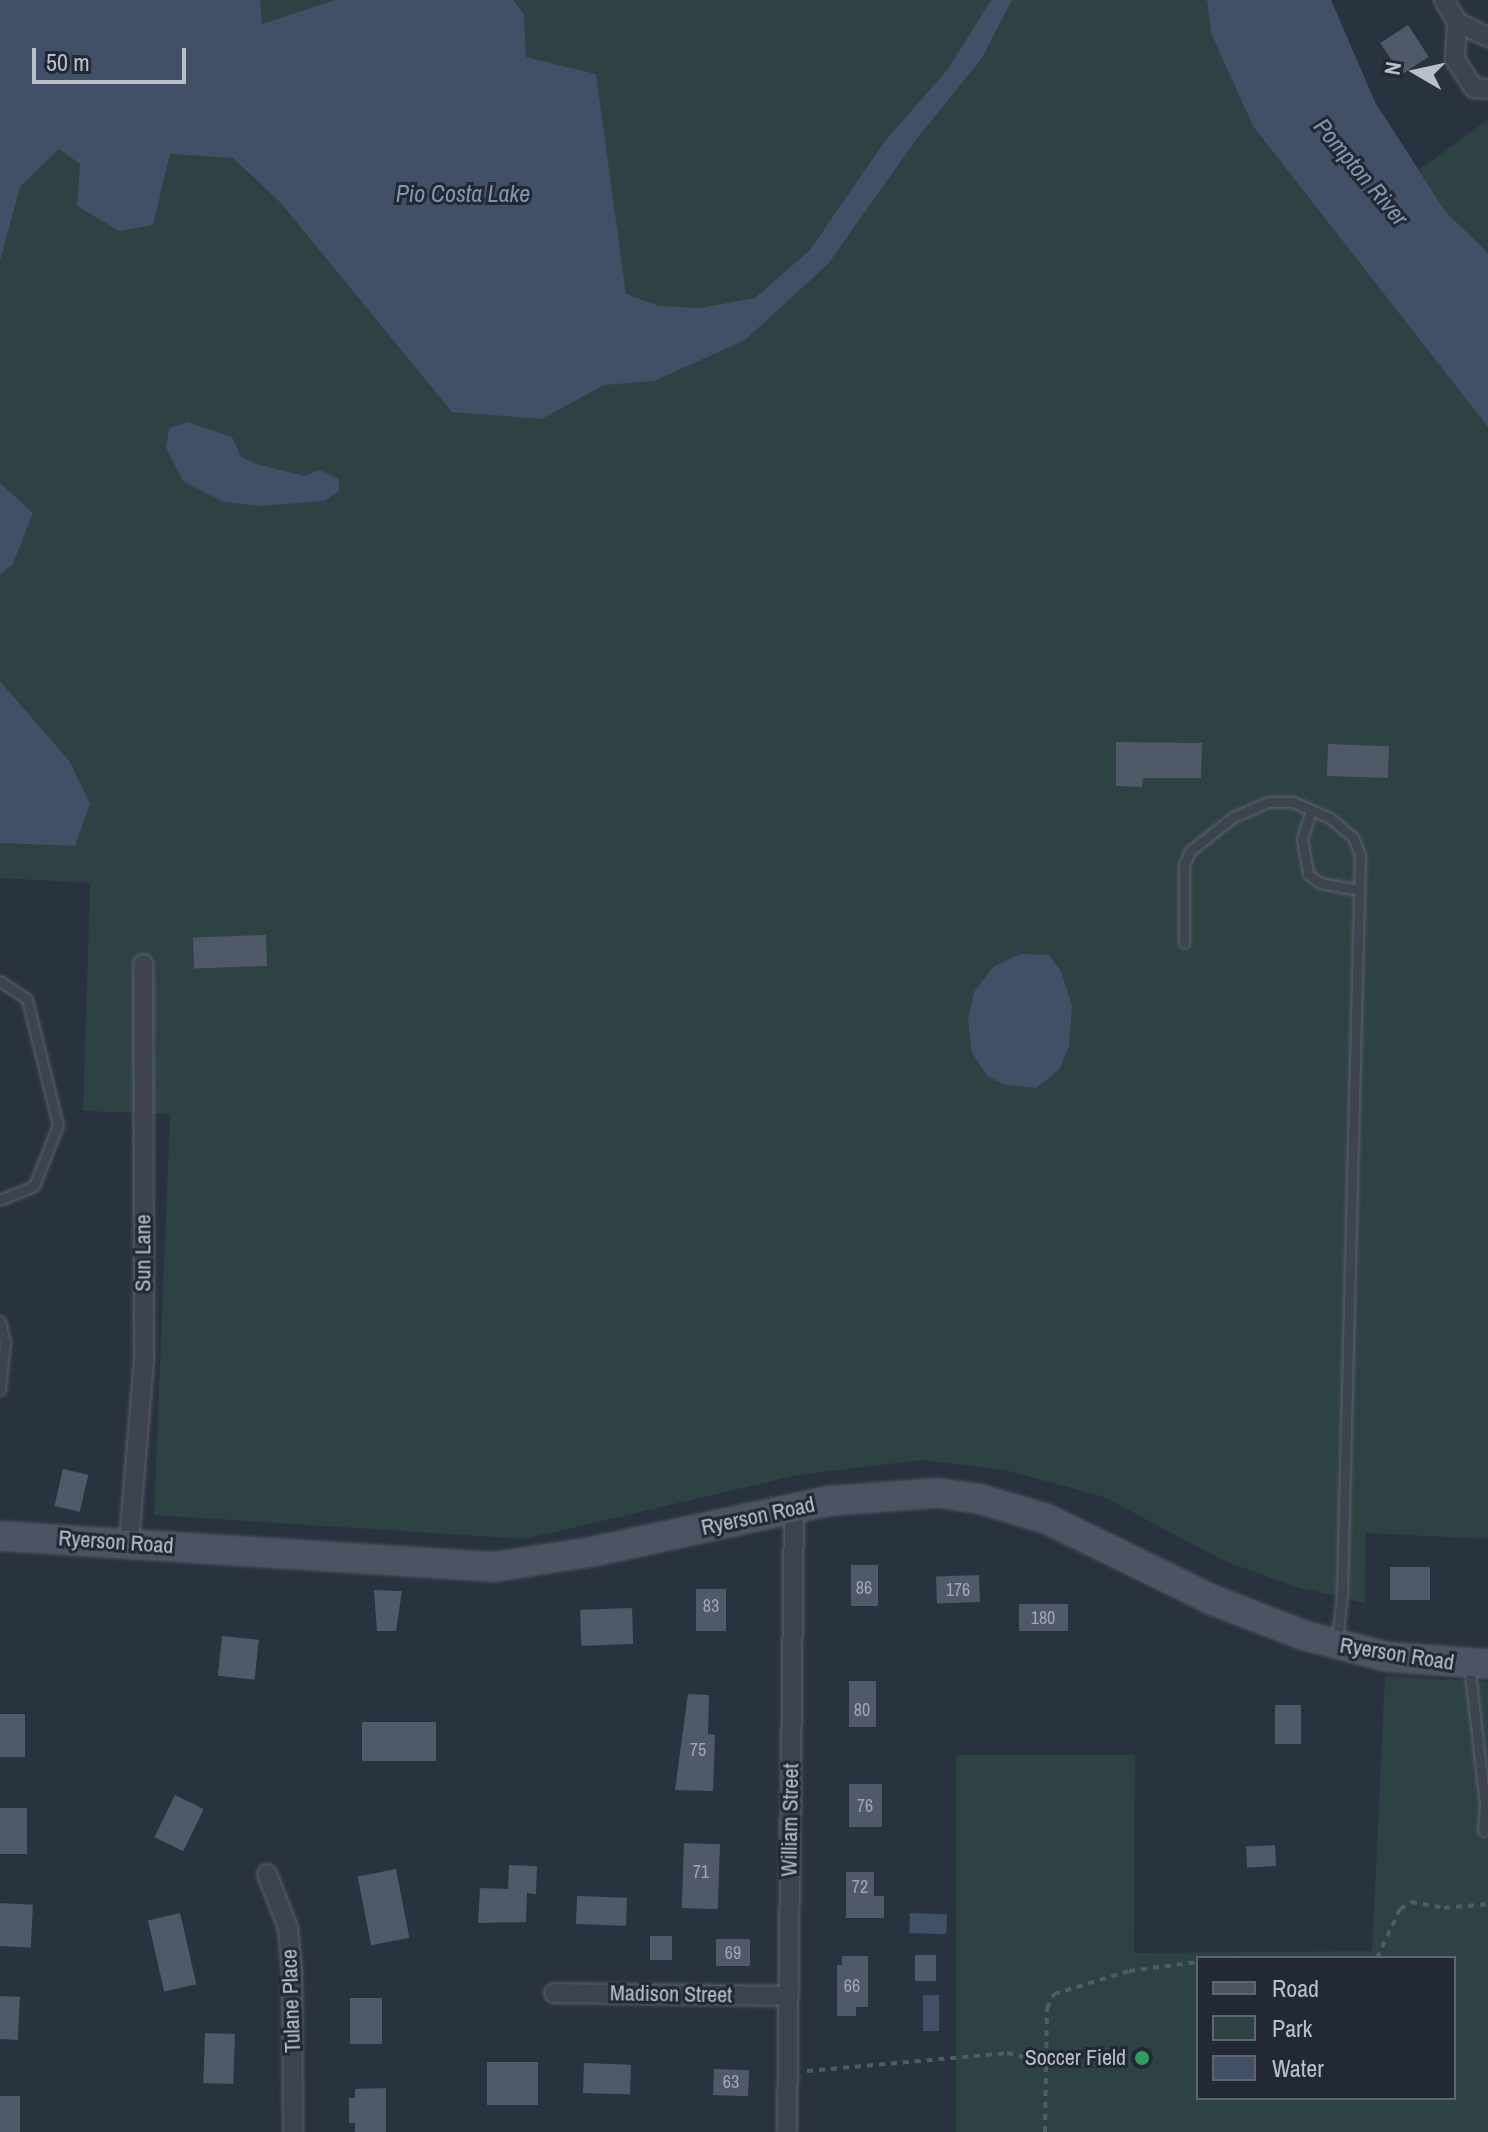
<!DOCTYPE html>
<style>
body{margin:0}
#map{position:relative;width:1488px;height:2132px;overflow:hidden;background:#29323f;font-family:"Archivo Narrow",sans-serif}
div>[style]{position:absolute}
[style*='--x']{left:calc(var(--x)*1px);top:calc(var(--y)*1px);width:calc(var(--w)*1px);rotate:calc(var(--a)*1deg)}
.green>*{inset:0;background:#2e4143}
.water>*{inset:0;background:#414f67;transform-origin:0 0}
.building>*{inset:0;background:#505968;transform-origin:0 0}
.path>*{height:4px;margin-top:-2px;transform-origin:0;background:repeating-linear-gradient(90deg,#4d5e61 0 6px,transparent 0 12px)}
.roads{filter:drop-shadow(0 0 2px #5b626d) drop-shadow(0 0 2px #5b626d)}
.lane>*{height:9px;margin:-4.5px;padding:0 4.5px;transform-origin:4.5px;border-radius:4.5px;background:#3d4450}
.street>*{height:18px;margin:-9px;padding:0 9px;transform-origin:9px;border-radius:9px;background:#3d4450}
.secondary>*{height:26px;margin:-13px;padding:0 13px;transform-origin:13px;border-radius:13px;background:#4c5362}
.dots>*{width:22px;height:22px;translate:-50% -50%;box-sizing:border-box;border:4px solid #222935;border-radius:50%}
span{translate:-50% -50%;white-space:nowrap;text-align:center;line-height:1.15;-webkit-text-stroke:6px #222935;paint-order:stroke}
.number-label{font-size:18px;color:#a0a6b2}
.number-label span{-webkit-text-stroke-width:0}
.street-label{font-size:22px;color:#bac0ca}
.poi-label{font-size:22px;color:#bac0ca}
.right{translate:-100% -50%;text-align:right}
.water-label{font-size:24px;color:#8595ae;font-style:italic}
.legend{position:absolute;left:1196px;top:1956px;width:260px;height:144px;box-sizing:border-box;background:#222935;border:2px solid #5f6571;margin:0;padding:10px 14px;list-style:none;font-size:24px;color:#bac0ca}
.legend li{display:flex;align-items:center;gap:16px;height:40px}
.legend b{width:40px;border:2px solid #5f6571}
.north{position:absolute;left:1376px;top:32px;width:80px;height:80px;-webkit-text-stroke:6px #222935;paint-order:stroke;rotate:279deg;font-size:22px;font-weight:700;line-height:32px;text-align:center;color:#bac0ca}
.north::after{content:'';display:block;margin:auto;width:28px;height:36px;background:#bac0ca;clip-path:polygon(50% 0,100% 100%,50% 72%,0 100%)}
.scale{position:absolute;left:32px;top:48px;width:154px;height:36px;box-sizing:border-box;border:4px solid #bac0ca;border-top:0;padding-left:10px;font-size:24px;line-height:28px;white-space:nowrap;color:#bac0ca;-webkit-text-stroke:6px #222935;paint-order:stroke}
</style>
<div id="map">
<div class="green">
<div style="clip-path:polygon(177px 0,1207px 0,1211px 33px,1405px 318px,1488px 427px,1488px 1539px,1366px 1533px,1365px 1603px,1297px 1587px,1224px 1561px,1104px 1497px,1005px 1470px,922px 1460px,798px 1475px,525px 1539px,154px 1515px,170px 1114px,83px 1111px,90px 883px,0 878px,0 102px)"></div>
<div style="clip-path:polygon(1488px 119px,1488px 253px,1445px 211px,1419px 170px)"></div>
<div style="clip-path:polygon(evenodd,1385px 1676px,1488px 1682px,1488px 2132px,956px 2132px,956px 1755px,1135px 1755px,1134px 1953px,1372px 1951px,1385px 1676px,1198px 1958px,1454px 1958px,1454px 2098px,1198px 2098px,1198px 1958px)"></div>
</div>
<div class="water">
<div style="clip-path:polygon(0 0,260px 0,262px 24px,335px 0,513px 0,524px 14px,526px 57px,596px 74px,626px 294px,659px 306px,700px 308px,755px 298px,810px 250px,885px 141px,948px 69px,991px 0,1012px 0,982px 58px,915px 141px,829px 263px,745px 340px,654px 381px,604px 385px,542px 419px,452px 412px,280px 202px,233px 158px,170px 154px,153px 225px,119px 231px,77px 206px,80px 164px,59px 149px,20px 187px,0 261px)"></div>
<div style="clip-path:polygon(1207px 0,1331px 0,1375px 102px,1445px 211px,1488px 253px,1488px 427px,1253px 126px,1211px 33px)"></div>
<div style="clip-path:polygon(187px 422px,232px 437px,241px 457px,256px 464px,304px 476px,320px 470px,339px 479px,339px 491px,324px 501px,261px 506px,223px 502px,183px 481px,166px 448px,169px 428px)"></div>
<div style="clip-path:polygon(0 483px,33px 513px,13px 564px,0 575px)"></div>
<div style="clip-path:polygon(0 681px,70px 762px,90px 804px,75px 846px,0 843px)"></div>
<div style="clip-path:polygon(1021px 954px,1049px 955px,1061px 971px,1072px 1006px,1069px 1046px,1059px 1070px,1036px 1088px,1006px 1085px,987px 1076px,972px 1053px,968px 1020px,974px 992px,994px 966px)"></div>
<div style="left:910px;top:1913px;width:37px;height:20px;rotate:2deg"></div>
<div style="left:923px;top:1995px;width:16px;height:36px"></div>
</div>
<div class="building">
<div style="left:1408px;top:25px;width:38px;height:33px;rotate:57deg"></div>
<div style="clip-path:polygon(1116px 742px,1202px 743px,1201px 778px,1143px 778px,1142px 787px,1116px 786px)"></div>
<div style="left:1328px;top:744px;width:61px;height:32px;rotate:2deg"></div>
<div style="left:266px;top:935px;width:31px;height:73px;rotate:88deg"></div>
<div style="left:63px;top:1469px;width:26px;height:38px;rotate:13deg"></div>
<div style="left:851px;top:1565px;width:27px;height:41px"></div>
<div style="left:1430px;top:1567px;width:33px;height:40px;rotate:90deg"></div>
<div style="left:979px;top:1575px;width:27px;height:43px;rotate:88deg"></div>
<div style="left:696px;top:1589px;width:30px;height:42px"></div>
<div style="clip-path:polygon(374px 1590px,402px 1591px,396px 1631px,377px 1631px)"></div>
<div style="left:1019px;top:1604px;width:49px;height:27px"></div>
<div style="left:632px;top:1608px;width:36px;height:52px;rotate:88deg"></div>
<div style="left:222px;top:1636px;width:37px;height:40px;rotate:6deg"></div>
<div style="left:849px;top:1681px;width:27px;height:46px"></div>
<div style="clip-path:polygon(688px 1694px,709px 1695px,708px 1734px,715px 1735px,713px 1791px,675px 1790px)"></div>
<div style="left:1275px;top:1705px;width:26px;height:39px"></div>
<div style="left:0;top:1714px;width:25px;height:43px"></div>
<div style="left:362px;top:1722px;width:74px;height:39px"></div>
<div style="left:849px;top:1784px;width:33px;height:43px"></div>
<div style="left:175px;top:1795px;width:32px;height:47px;rotate:26deg"></div>
<div style="left:0;top:1808px;width:27px;height:46px"></div>
<div style="left:684px;top:1843px;width:36px;height:65px;rotate:2deg"></div>
<div style="left:1275px;top:1845px;width:21px;height:29px;rotate:87deg"></div>
<div style="clip-path:polygon(509px 1865px,537px 1866px,536px 1894px,527px 1893px,526px 1922px,478px 1923px,480px 1888px,508px 1889px)"></div>
<div style="left:396px;top:1869px;width:70px;height:39px;rotate:79deg"></div>
<div style="clip-path:polygon(846px 1872px,874px 1872px,874px 1896px,884px 1896px,884px 1918px,846px 1918px)"></div>
<div style="left:577px;top:1896px;width:50px;height:28px;rotate:2deg"></div>
<div style="left:0;top:1903px;width:33px;height:43px;rotate:3deg"></div>
<div style="left:180px;top:1913px;width:73px;height:33px;rotate:77deg"></div>
<div style="left:672px;top:1936px;width:24px;height:22px;rotate:90deg"></div>
<div style="left:716px;top:1939px;width:34px;height:27px"></div>
<div style="left:915px;top:1955px;width:21px;height:26px"></div>
<div style="clip-path:polygon(842px 1956px,868px 1956px,868px 2007px,856px 2007px,856px 2016px,837px 2016px,837px 1965px,842px 1965px)"></div>
<div style="left:0;top:1996px;width:20px;height:43px;rotate:3deg"></div>
<div style="left:350px;top:1998px;width:32px;height:46px"></div>
<div style="left:205px;top:2033px;width:30px;height:50px;rotate:2deg"></div>
<div style="left:487px;top:2062px;width:51px;height:43px"></div>
<div style="left:584px;top:2063px;width:47px;height:30px;rotate:2deg"></div>
<div style="left:714px;top:2069px;width:35px;height:26px;rotate:2deg"></div>
<div style="clip-path:polygon(386px 2088px,386px 2132px,355px 2132px,355px 2123px,349px 2123px,349px 2098px,355px 2098px,355px 2089px)"></div>
<div style="left:0;top:2096px;width:20px;height:36px"></div>
</div>
<div class="path">
<div style="--x:1276;--y:1958;--w:3;--a:0"></div>
<div style="--x:1377;--y:1958;--w:54;--a:-64.9"></div>
<div style="--x:1400;--y:1909;--w:13;--a:-32"></div>
<div style="--x:1411;--y:1902;--w:34;--a:10"></div>
<div style="--x:1444;--y:1908;--w:44;--a:-5.2"></div>
<div style="--x:807;--y:2071;--w:201;--a:-5.1"></div>
<div style="--x:1007;--y:2053;--w:40;--a:13"></div>
<div style="--x:1045;--y:2132;--w:124;--a:-89.1"></div>
<div style="--x:1047;--y:2008;--w:16;--a:-63"></div>
<div style="--x:1054;--y:1994;--w:78;--a:-17"></div>
<div style="--x:1129;--y:1971;--w:70;--a:-7.4"></div>
</div>
<div class="roads">
<div class="lane">
<div style="--x:1311;--y:810;--w:30;--a:107"></div>
<div style="--x:1302;--y:839;--w:36;--a:80"></div>
<div style="--x:1308;--y:874;--w:15;--a:37"></div>
<div style="--x:1320;--y:883;--w:40;--a:10"></div>
<div style="--x:1184;--y:943;--w:78;--a:-90"></div>
<div style="--x:1184;--y:865;--w:15;--a:-67"></div>
<div style="--x:1190;--y:851;--w:55;--a:-38.3"></div>
<div style="--x:1233;--y:817;--w:38;--a:-23"></div>
<div style="--x:1268;--y:802;--w:25;--a:0"></div>
<div style="--x:1293;--y:802;--w:40;--a:23.4"></div>
<div style="--x:1330;--y:818;--w:30;--a:40"></div>
<div style="--x:1353;--y:837;--w:19;--a:69"></div>
<div style="--x:1360;--y:855;--w:738;--a:91.4"></div>
<div style="--x:1342;--y:1593;--w:49;--a:95.8"></div>
<div style="--x:0;--y:981;--w:32;--a:34"></div>
<div style="--x:27;--y:999;--w:130;--a:76.2"></div>
<div style="--x:58;--y:1125;--w:66;--a:111.5"></div>
<div style="--x:34;--y:1186;--w:37;--a:158"></div>
<div style="--x:0;--y:1321;--w:22;--a:77"></div>
<div style="--x:5;--y:1342;--w:48;--a:95.9"></div>
<div style="--x:1469;--y:1664;--w:141;--a:83.5"></div>
<div style="--x:1485;--y:1804;--w:27;--a:94"></div>
</div>
<div class="street">
<div style="--x:1444;--y:0;--w:26;--a:59"></div>
<div style="--x:1457;--y:22;--w:34;--a:26"></div>
<div style="--x:1457;--y:22;--w:37;--a:93"></div>
<div style="--x:1455;--y:59;--w:35;--a:57"></div>
<div style="--x:1474;--y:88;--w:14;--a:4"></div>
<div style="--x:129;--y:1542;--w:182;--a:-85.3"></div>
<div style="--x:144;--y:1361;--w:397;--a:-90.1"></div>
<div style="--x:267;--y:1874;--w:58;--a:68.7"></div>
<div style="--x:288;--y:1928;--w:42;--a:84.6"></div>
<div style="--x:292;--y:1970;--w:162;--a:89.6"></div>
<div style="--x:554;--y:1993;--w:235;--a:0.7"></div>
<div style="--x:787;--y:2132;--w:624;--a:-89.36"></div>
</div>
<div class="secondary">
<div style="--x:0;--y:1536;--w:495;--a:3.6"></div>
<div style="--x:494;--y:1567;--w:98;--a:-8.8"></div>
<div style="--x:591;--y:1552;--w:242;--a:-12.1"></div>
<div style="--x:828;--y:1501;--w:110;--a:-4.2"></div>
<div style="--x:938;--y:1493;--w:42;--a:8.1"></div>
<div style="--x:980;--y:1499;--w:70;--a:16.6"></div>
<div style="--x:1047;--y:1519;--w:182;--a:26.1"></div>
<div style="--x:1210;--y:1599;--w:103;--a:21.1"></div>
<div style="--x:1306;--y:1636;--w:85;--a:14.4"></div>
<div style="--x:1388;--y:1657;--w:100;--a:4"></div>
</div>
</div>
<div class="dots">
<div style="left:1142px;top:2058px;background:#2e9e5b"></div>
</div>
<div class="number-label">
<span style="left:864px;top:1588px">86</span>
<span style="left:958px;top:1590px">176</span>
<span style="left:711px;top:1606px">83</span>
<span style="left:1043px;top:1618px">180</span>
<span style="left:862px;top:1710px">80</span>
<span style="left:698px;top:1750px">75</span>
<span style="left:865px;top:1806px">76</span>
<span style="left:701px;top:1872px">71</span>
<span style="left:860px;top:1887px">72</span>
<span style="left:733px;top:1953px">69</span>
<span style="left:852px;top:1986px">66</span>
<span style="left:731px;top:2082px">63</span>
</div>
<div class="street-label">
<span style="left:143px;top:1253px;rotate:-90deg">Sun Lane</span>
<span style="left:758px;top:1516px;rotate:-12deg">Ryerson Road</span>
<span style="left:116px;top:1542px;rotate:4deg">Ryerson Road</span>
<span style="left:1397px;top:1654px;rotate:9deg">Ryerson Road</span>
<span style="left:790px;top:1820px;rotate:-89deg">William Street</span>
<span style="left:671px;top:1994px;rotate:1deg">Madison Street</span>
<span style="left:291px;top:2001px;rotate:-92deg">Tulane Place</span>
</div>
<div class="poi-label">
<span class="right" style="left:1126px;top:2058px">Soccer Field</span>
</div>
<div class="water-label">
<span style="left:1361px;top:172px;rotate:50deg">Pompton River</span>
<span style="left:463px;top:194px">Pio Costa Lake</span>
</div>
<ul class="legend">
<li><b style="height:10px;background:#4c5362"></b>Road</li>
<li><b style="height:22px;background:#2e4143"></b>Park</li>
<li><b style="height:22px;background:#414f67"></b>Water</li>
</ul>
<div class="north">N</div>
<div class="scale">50 m</div>
</div>
